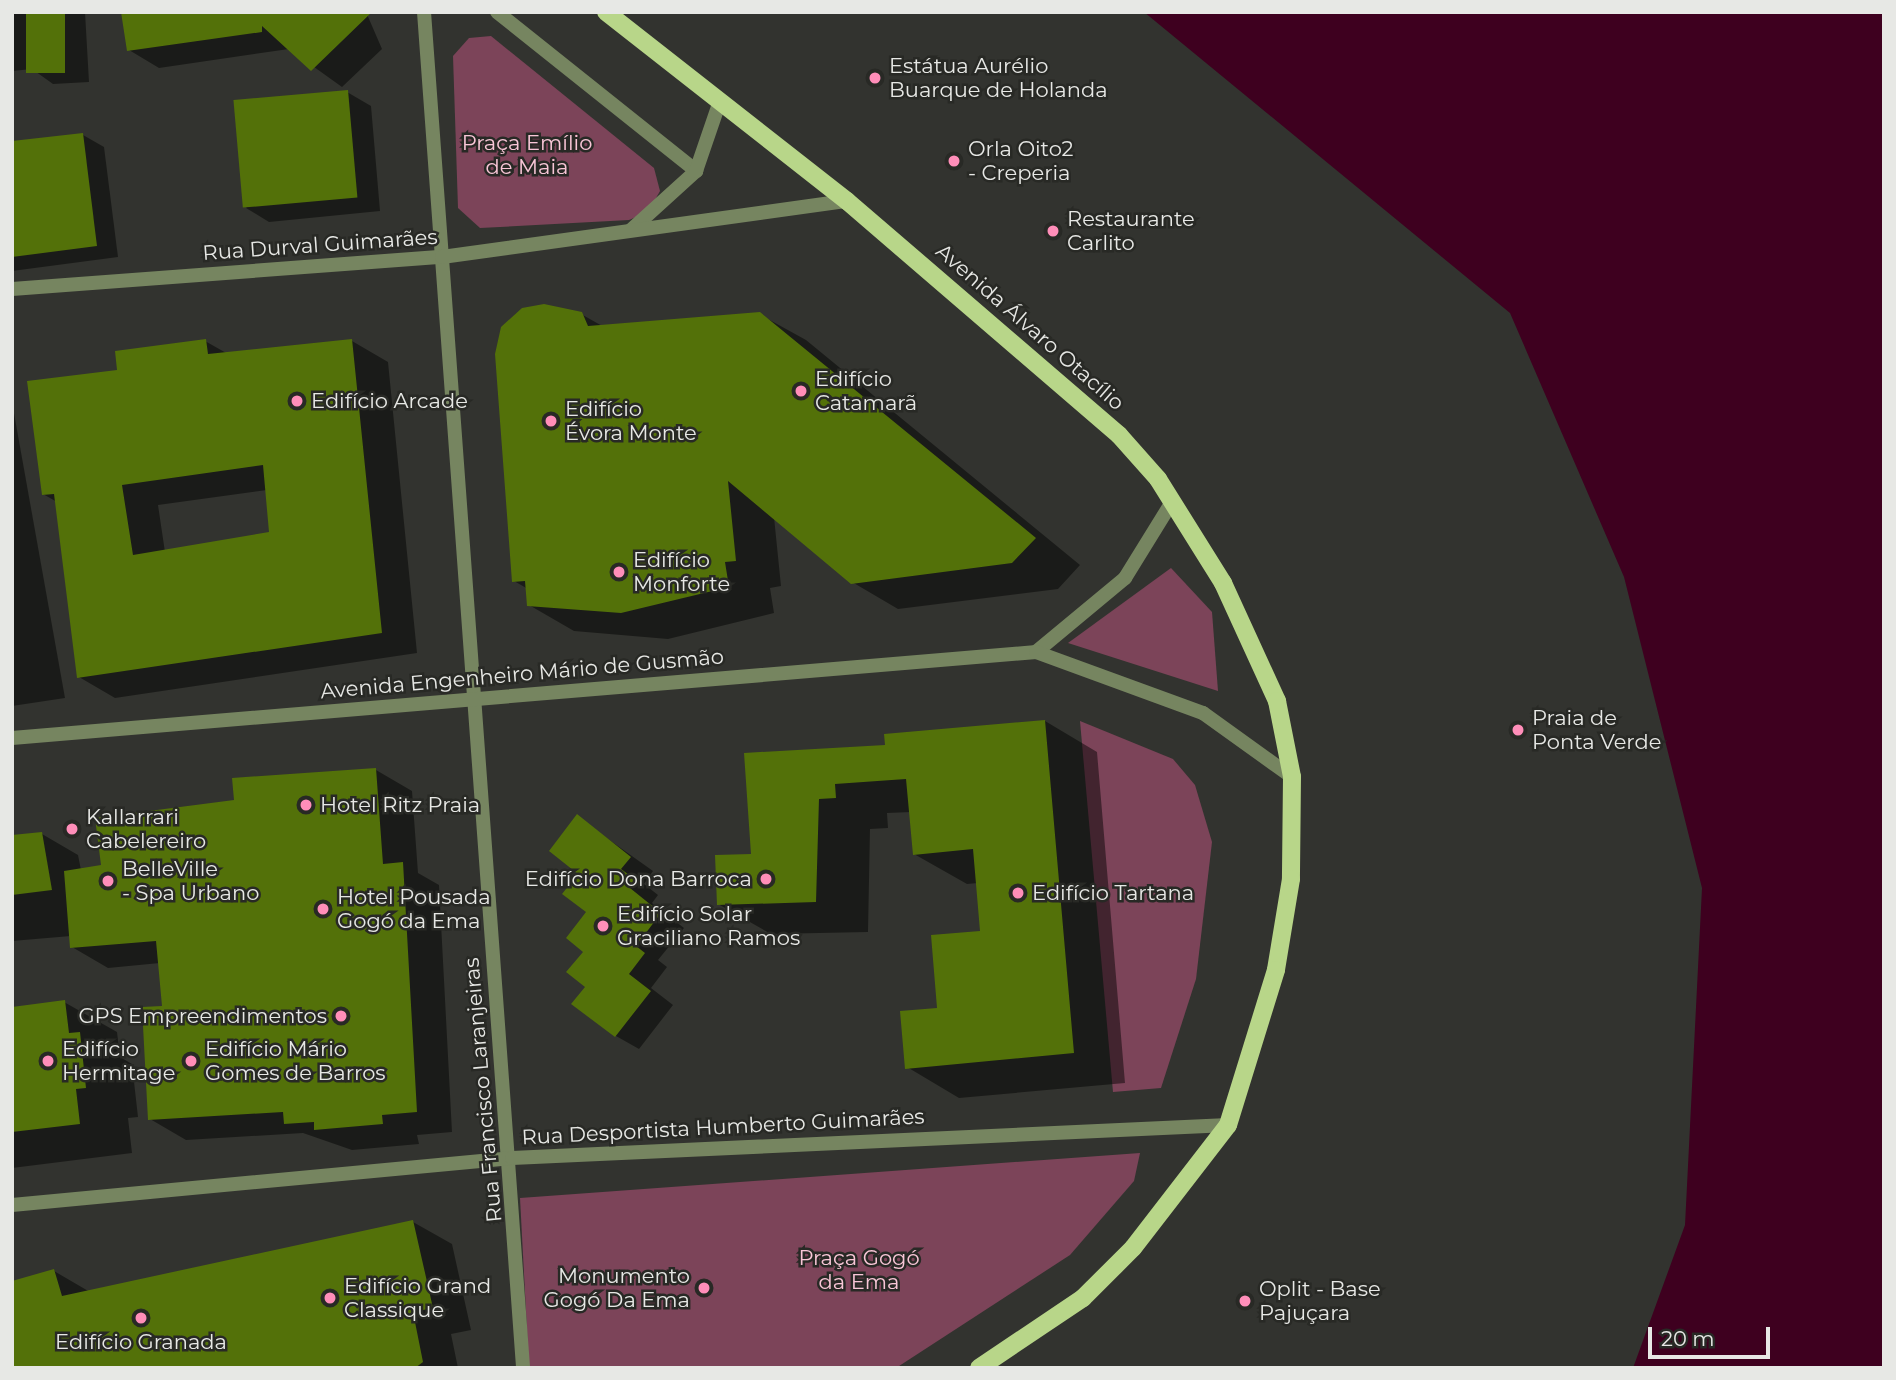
<!DOCTYPE html>
<meta charset="utf-8">
<style>
body{margin:0}
#map{position:relative;width:1896px;height:1380px;overflow:hidden;background:#32332f;font-family:Montserrat,sans-serif}
div>[style]{position:absolute}
[style*='--x']{left:calc(var(--x)*1px);top:calc(var(--y)*1px);width:calc(var(--w)*1px);rotate:calc(var(--a)*1deg)}
.green>*{inset:0;background:#7c4459}
.water>*{inset:0;background:#3e001f}
.shadow>*{inset:0;background:#0007}
.building>*{inset:0;background:#537109;transform-origin:0 0}
.minor>*{height:14px;margin:-7px;padding:0 7px;transform-origin:7px;border-radius:7px;background:#768560}
.tertiary>*{height:14px;margin:-7px;padding:0 7px;transform-origin:7px;border-radius:7px;background:#768560}
.primary>*{height:18px;margin:-9px;padding:0 9px;transform-origin:9px;border-radius:9px;background:#b8d689}
.dots>*{width:19px;height:19px;translate:-50% -50%;box-sizing:border-box;border:4px solid #282925;border-radius:50%}
span{translate:-50% -50%;white-space:nowrap;text-align:center;line-height:1.15;-webkit-text-stroke:5px #282925;paint-order:stroke}
.poi-label{font-size:21px;color:#e7e8e5}
.left{translate:0 -50%;text-align:left}
.right{translate:-100% -50%;text-align:right}
.park-label{font-size:21px;color:#f9c6d7}
.street-label{font-size:21px;color:#e7e8e5}
.frame{position:absolute;inset:0;border:14px solid #e7e8e5;pointer-events:none}
.scale{position:absolute;left:1648px;top:1327px;width:122px;height:32px;box-sizing:border-box;border:4px solid #e7e8e5;border-top:0;padding-left:9px;font-size:21px;line-height:24px;white-space:nowrap;color:#e7e8e5;-webkit-text-stroke:5px #282925;paint-order:stroke}
</style>
<div id="map">
<div class="green">
<div style="clip-path:polygon(491px 36px,654px 168px,660px 191px,648px 212px,629px 220px,480px 228px,458px 208px,453px 56px,469px 38px)"></div>
<div style="clip-path:polygon(1171px 568px,1212px 612px,1218px 691px,1068px 643px)"></div>
<div style="clip-path:polygon(1080px 721px,1173px 759px,1195px 785px,1212px 842px,1196px 979px,1161px 1088px,1113px 1092px)"></div>
<div style="clip-path:polygon(1140px 1153px,1134px 1181px,1070px 1255px,896px 1368px,529px 1368px,520px 1198px)"></div>
</div>
<div class="water">
<div style="clip-path:polygon(1144px 12px,1884px 12px,1884px 1368px,1633px 1368px,1685px 1225px,1702px 888px,1624px 577px,1510px 313px)"></div>
</div>
<div class="shadow">
<div style="clip-path:polygon(12px 12px,85px 12px,89px 82px,53px 84px,32px 69px,12px 71px)"></div>
<div style="clip-path:polygon(122px 12px,366px 12px,382px 49px,342px 87px,289px 49px,159px 68px,129px 50px)"></div>
<div style="clip-path:polygon(347px 92px,371px 106px,380px 211px,269px 222px,246px 208px)"></div>
<div style="clip-path:polygon(83px 135px,104px 147px,118px 257px,12px 271px,12px 143px)"></div>
<div style="clip-path:polygon(581px 314px,604px 327px,759px 314px,806px 340px,1080px 565px,1058px 589px,898px 609px,852px 582px,774px 517px,781px 586px,770px 588px,774px 613px,668px 639px,574px 631px,529px 605px,528px 589px,514px 581px)"></div>
<div style="clip-path:polygon(evenodd,205px 341px,228px 354px,352px 341px,388px 362px,417px 653px,115px 698px,79px 677px,57px 502px,43px 494px,119px 371px,205px 341px,267px 490px,271px 533px,165px 552px,158px 505px,267px 490px)"></div>
<div style="clip-path:polygon(12px 402px,65px 698px,12px 706px)"></div>
<div style="clip-path:polygon(1045px 721px,1097px 752px,1125px 1083px,959px 1098px,907px 1067px,982px 933px,978px 883px,967px 884px,914px 854px,911px 812px,887px 813px,888px 828px,870px 829px,868px 932px,771px 934px,718px 904px,753px 856px,746px 755px,886px 746px)"></div>
<div style="clip-path:polygon(376px 770px,412px 791px,418px 873px,439px 885px,452px 1132px,417px 1135px,419px 1144px,352px 1150px,303px 1133px,186px 1140px,150px 1119px,164px 1007px,160px 963px,108px 968px,72px 947px,71px 936px,12px 941px,12px 837px,42px 834px,78px 855px,81px 870px,103px 867px,236px 802px)"></div>
<div style="clip-path:polygon(577px 817px,653px 871px,644px 884px,658px 895px,652px 903px,684px 928px,658px 960px,667px 967px,651px 988px,673px 1005px,639px 1049px,616px 1036px,587px 987px,589px 912px)"></div>
<div style="clip-path:polygon(64px 1002px,117px 1032px,120px 1057px,132px 1064px,138px 1117px,128px 1118px,132px 1153px,12px 1168px,12px 1008px)"></div>
<div style="clip-path:polygon(413px 1222px,452px 1244px,471px 1330px,451px 1334px,458px 1368px,12px 1368px,54px 1271px,90px 1292px)"></div>
</div>
<div class="building">
<div style="left:26px;top:12px;width:39px;height:61px"></div>
<div style="clip-path:polygon(121px 12px,372px 12px,311px 71px,262px 26px,262px 32px,127px 51px)"></div>
<div style="left:348px;top:90px;width:108px;height:115px;rotate:85deg"></div>
<div style="clip-path:polygon(83px 133px,97px 246px,12px 257px,12px 141px)"></div>
<div style="clip-path:polygon(544px 304px,582px 312px,588px 326px,760px 312px,1036px 538px,1012px 563px,851px 584px,728px 481px,736px 561px,725px 562px,729px 587px,621px 613px,527px 606px,525px 581px,512px 582px,495px 354px,501px 327px,522px 308px)"></div>
<div style="clip-path:polygon(evenodd,206px 339px,208px 354px,352px 339px,382px 633px,77px 678px,54px 494px,42px 495px,27px 381px,117px 370px,115px 351px,206px 339px,263px 465px,269px 532px,133px 555px,122px 485px,263px 465px)"></div>
<div style="clip-path:polygon(1045px 720px,1074px 1053px,905px 1069px,900px 1011px,937px 1008px,931px 935px,980px 931px,973px 849px,913px 855px,906px 779px,835px 784px,836px 798px,819px 799px,816px 902px,717px 905px,715px 855px,751px 854px,744px 753px,885px 745px,884px 734px)"></div>
<div style="clip-path:polygon(376px 768px,383px 864px,403px 862px,417px 1112px,382px 1115px,383px 1124px,314px 1130px,314px 1122px,284px 1124px,283px 1112px,148px 1120px,142px 1007px,162px 1006px,156px 941px,70px 948px,64px 871px,101px 865px,95px 818px,234px 800px,232px 778px)"></div>
<div style="clip-path:polygon(577px 814px,631px 857px,621px 869px,636px 880px,630px 888px,661px 913px,636px 946px,645px 953px,629px 974px,651px 991px,615px 1037px,571px 1004px,585px 987px,566px 972px,583px 952px,566px 938px,586px 912px,562px 894px,578px 874px,549px 851px)"></div>
<div style="clip-path:polygon(42px 832px,52px 890px,12px 895px,12px 835px)"></div>
<div style="clip-path:polygon(65px 1000px,69px 1033px,80px 1032px,86px 1088px,76px 1089px,80px 1124px,12px 1132px,12px 1007px)"></div>
<div style="clip-path:polygon(413px 1220px,433px 1308px,413px 1312px,423px 1362px,415px 1368px,12px 1368px,12px 1281px,54px 1269px,62px 1296px)"></div>
</div>
<div class="minor">
<div style="--x:424;--y:12;--w:1360;--a:85.82"></div>
<div style="--x:497;--y:12;--w:255;--a:38.6"></div>
<div style="--x:12;--y:1205;--w:502;--a:-5.37"></div>
<div style="--x:512;--y:1158;--w:717;--a:-2.64"></div>
</div>
<div class="tertiary">
<div style="--x:631;--y:230;--w:88;--a:-42.2"></div>
<div style="--x:696;--y:171;--w:74;--a:-71.1"></div>
<div style="--x:12;--y:289;--w:431;--a:-4.3"></div>
<div style="--x:442;--y:257;--w:409;--a:-7.9"></div>
<div style="--x:1036;--y:652;--w:116;--a:-39.7"></div>
<div style="--x:1125;--y:578;--w:89;--a:-58.3"></div>
<div style="--x:12;--y:738;--w:1028;--a:-4.8"></div>
<div style="--x:1036;--y:652;--w:178;--a:20.1"></div>
<div style="--x:1203;--y:713;--w:110;--a:35.7"></div>
</div>
<div class="primary">
<div style="--x:606;--y:12;--w:306;--a:38.1"></div>
<div style="--x:847;--y:201;--w:359;--a:40.7"></div>
<div style="--x:1119;--y:435;--w:59;--a:48.4"></div>
<div style="--x:1158;--y:479;--w:123;--a:58"></div>
<div style="--x:1223;--y:583;--w:130;--a:65.4"></div>
<div style="--x:1277;--y:701;--w:77;--a:78.8"></div>
<div style="--x:1292;--y:777;--w:102;--a:90.6"></div>
<div style="--x:1291;--y:879;--w:92;--a:99.4"></div>
<div style="--x:1276;--y:970;--w:162;--a:107.2"></div>
<div style="--x:1228;--y:1125;--w:155;--a:127.7"></div>
<div style="--x:1133;--y:1248;--w:71;--a:135"></div>
<div style="--x:1083;--y:1298;--w:125;--a:146.1"></div>
</div>
<div class="dots">
<div style="left:875px;top:78px;background:#ff8eb9"></div>
<div style="left:954px;top:161px;background:#ff8eb9"></div>
<div style="left:1053px;top:231px;background:#ff8eb9"></div>
<div style="left:801px;top:391px;background:#ff8eb9"></div>
<div style="left:297px;top:401px;background:#ff8eb9"></div>
<div style="left:551px;top:421px;background:#ff8eb9"></div>
<div style="left:619px;top:572px;background:#ff8eb9"></div>
<div style="left:1518px;top:730px;background:#ff8eb9"></div>
<div style="left:306px;top:805px;background:#ff8eb9"></div>
<div style="left:72px;top:829px;background:#ff8eb9"></div>
<div style="left:766px;top:879px;background:#ff8eb9"></div>
<div style="left:108px;top:881px;background:#ff8eb9"></div>
<div style="left:1018px;top:893px;background:#ff8eb9"></div>
<div style="left:323px;top:909px;background:#ff8eb9"></div>
<div style="left:603px;top:926px;background:#ff8eb9"></div>
<div style="left:341px;top:1016px;background:#ff8eb9"></div>
<div style="left:48px;top:1061px;background:#ff8eb9"></div>
<div style="left:191px;top:1061px;background:#ff8eb9"></div>
<div style="left:704px;top:1288px;background:#ff8eb9"></div>
<div style="left:330px;top:1298px;background:#ff8eb9"></div>
<div style="left:1245px;top:1301px;background:#ff8eb9"></div>
<div style="left:141px;top:1318px;background:#ff8eb9"></div>
</div>
<div class="poi-label">
<span class="left" style="left:889px;top:78px">Estátua Aurélio<br>Buarque de Holanda</span>
<span class="left" style="left:968px;top:161px">Orla Oito2<br>- Creperia</span>
<span class="left" style="left:1067px;top:231px">Restaurante<br>Carlito</span>
<span class="left" style="left:815px;top:391px">Edifício<br>Catamarã</span>
<span class="left" style="left:311px;top:401px">Edifício Arcade</span>
<span class="left" style="left:565px;top:421px">Edifício<br>Évora Monte</span>
<span class="left" style="left:633px;top:572px">Edifício<br>Monforte</span>
<span class="left" style="left:1532px;top:730px">Praia de<br>Ponta Verde</span>
<span class="left" style="left:320px;top:805px">Hotel Ritz Praia</span>
<span class="left" style="left:86px;top:829px">Kallarrari<br>Cabelereiro</span>
<span class="left" style="left:122px;top:881px">BelleVille<br>- Spa Urbano</span>
<span class="right" style="left:752px;top:879px">Edifício Dona Barroca</span>
<span class="left" style="left:1032px;top:893px">Edifício Tartana</span>
<span class="left" style="left:337px;top:909px">Hotel Pousada<br>Gogó da Ema</span>
<span class="left" style="left:617px;top:926px">Edifício Solar<br>Graciliano Ramos</span>
<span class="right" style="left:327px;top:1016px">GPS Empreendimentos</span>
<span class="left" style="left:62px;top:1061px">Edifício<br>Hermitage</span>
<span class="left" style="left:205px;top:1061px">Edifício Mário<br>Gomes de Barros</span>
<span class="right" style="left:690px;top:1288px">Monumento<br>Gogó Da Ema</span>
<span class="left" style="left:344px;top:1298px">Edifício Grand<br>Classique</span>
<span class="left" style="left:1259px;top:1301px">Oplit - Base<br>Pajuçara</span>
<span style="left:141px;top:1342px">Edifício Granada</span>
</div>
<div class="park-label">
<span style="left:527px;top:155px">Praça Emílio<br>de Maia</span>
<span style="left:859px;top:1270px">Praça Gogó<br>da Ema</span>
</div>
<div class="street-label">
<span style="left:320px;top:245px;rotate:-4deg">Rua Durval Guimarães</span>
<span style="left:1030px;top:327px;rotate:41deg">Avenida Álvaro Otacílio</span>
<span style="left:522px;top:674px;rotate:-5deg">Avenida Engenheiro Mário de Gusmão</span>
<span style="left:483px;top:1090px;rotate:-95deg">Rua Francisco Laranjeiras</span>
<span style="left:723px;top:1127px;rotate:-3deg">Rua Desportista Humberto Guimarães</span>
</div>
<div class="frame"></div>
<div class="scale">20 m</div>
</div>
